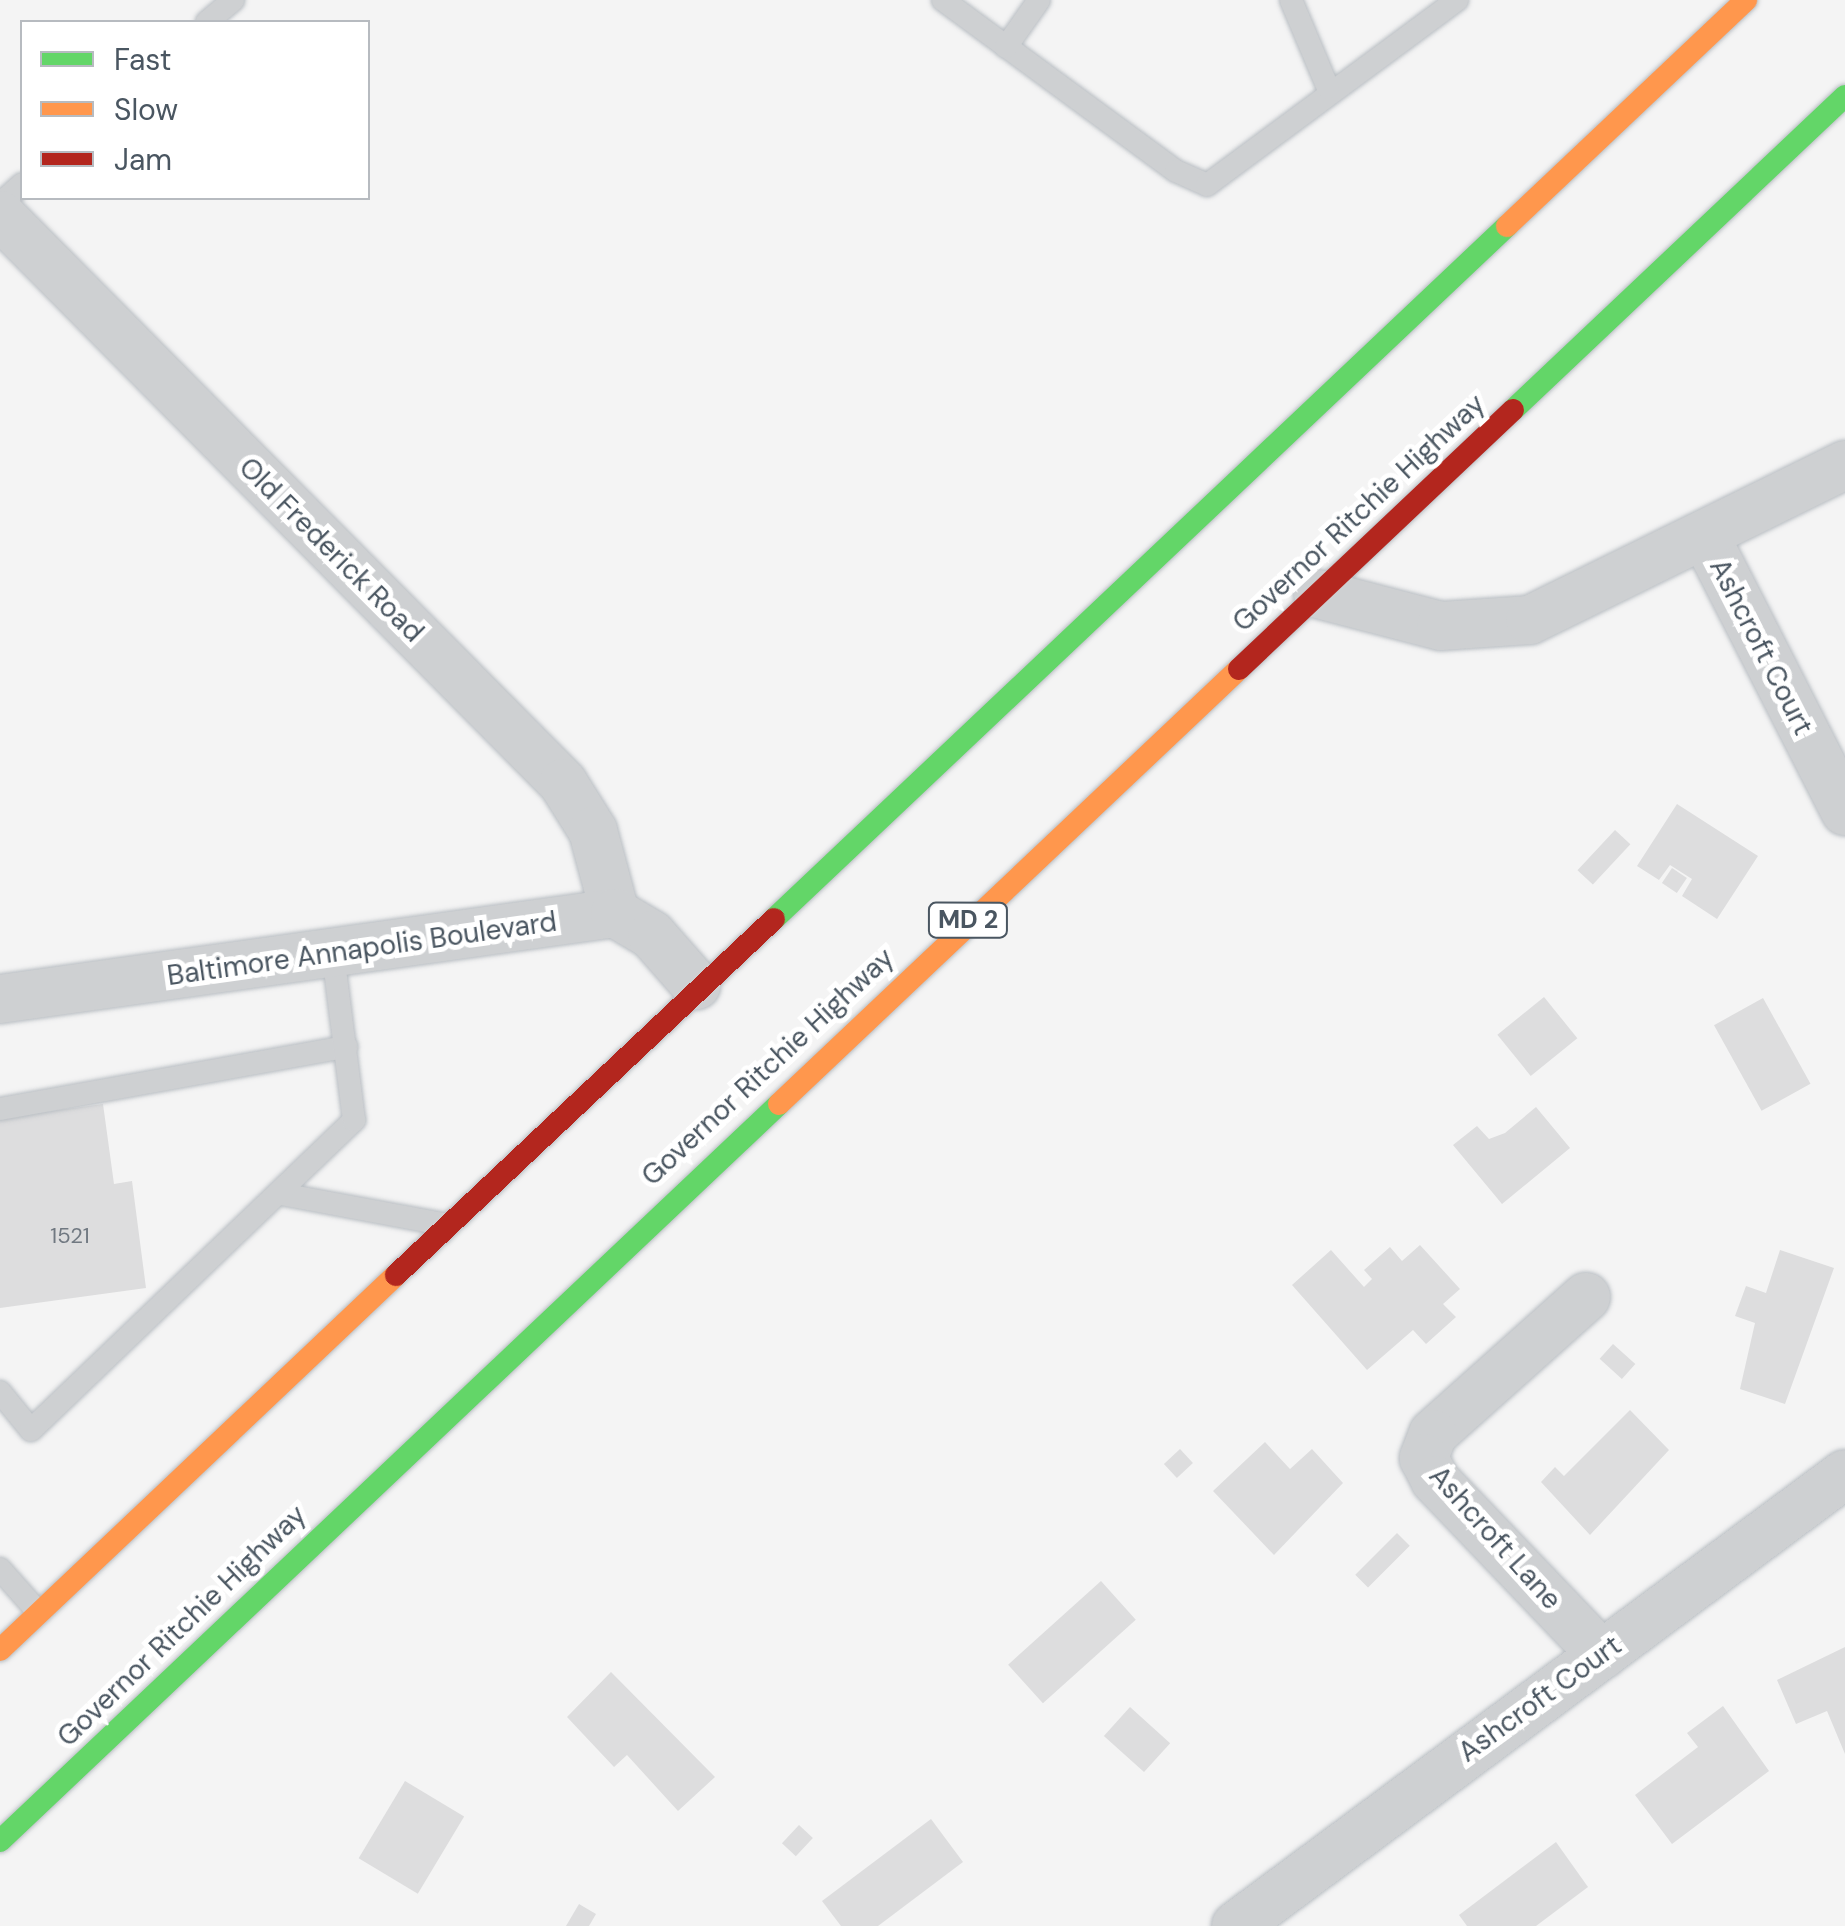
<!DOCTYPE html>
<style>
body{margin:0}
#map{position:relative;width:1845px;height:1926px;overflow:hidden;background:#f4f4f4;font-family:"DM Sans",sans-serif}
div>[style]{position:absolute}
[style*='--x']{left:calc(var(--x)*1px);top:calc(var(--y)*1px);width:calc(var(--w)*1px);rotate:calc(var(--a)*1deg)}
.building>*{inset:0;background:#ddddde;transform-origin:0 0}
.roads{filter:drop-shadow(0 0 2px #b9bec3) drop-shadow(0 0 2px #b9bec3)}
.lane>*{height:22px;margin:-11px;padding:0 11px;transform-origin:11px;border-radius:11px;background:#ced0d2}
.street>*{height:48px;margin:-24px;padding:0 24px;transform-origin:24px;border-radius:24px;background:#ced0d2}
.fast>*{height:22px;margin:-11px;padding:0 11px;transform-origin:11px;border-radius:11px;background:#63d668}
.slow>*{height:22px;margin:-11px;padding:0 11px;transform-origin:11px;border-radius:11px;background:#ff974d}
.jam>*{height:22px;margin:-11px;padding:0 11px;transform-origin:11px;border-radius:11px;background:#b3261e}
span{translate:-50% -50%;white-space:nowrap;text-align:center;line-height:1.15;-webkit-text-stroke:10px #fff;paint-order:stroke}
.number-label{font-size:22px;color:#707881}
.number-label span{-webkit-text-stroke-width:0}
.shield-label span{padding:2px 8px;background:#fff;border:2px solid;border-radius:8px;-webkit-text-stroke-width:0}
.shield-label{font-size:25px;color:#4a5661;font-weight:700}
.street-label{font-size:28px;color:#4a5661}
.legend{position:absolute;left:20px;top:20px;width:350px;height:180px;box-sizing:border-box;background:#fff;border:2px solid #b7bbc0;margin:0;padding:12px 18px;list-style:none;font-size:30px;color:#4a5661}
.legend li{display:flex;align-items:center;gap:20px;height:50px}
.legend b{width:50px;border:2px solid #b7bbc0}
</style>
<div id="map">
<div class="building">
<div style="clip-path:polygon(1677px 804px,1758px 856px,1717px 919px,1682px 896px,1692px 879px,1670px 865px,1659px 880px,1637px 866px)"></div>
<div style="left:1615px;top:830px;width:21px;height:55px;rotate:43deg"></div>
<div style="left:1672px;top:868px;width:18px;height:18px;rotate:34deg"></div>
<div style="left:1544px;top:997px;width:53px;height:60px;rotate:51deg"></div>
<div style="left:1763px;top:998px;width:98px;height:56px;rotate:61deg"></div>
<div style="clip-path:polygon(103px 1104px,114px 1184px,132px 1181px,146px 1288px,0 1308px,0 1118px)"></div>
<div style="clip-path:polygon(1536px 1107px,1570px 1148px,1502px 1204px,1453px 1145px,1477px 1126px,1489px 1139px,1505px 1133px)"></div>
<div style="clip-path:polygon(1420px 1245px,1460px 1289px,1443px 1304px,1456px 1317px,1426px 1344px,1413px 1330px,1367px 1370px,1292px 1285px,1331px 1250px,1364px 1287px,1372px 1279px,1364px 1270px,1390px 1247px,1402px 1261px)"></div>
<div style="clip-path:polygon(1780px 1250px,1834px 1268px,1785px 1404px,1740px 1389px,1755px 1323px,1735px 1316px,1746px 1286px,1766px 1293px)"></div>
<div style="left:1613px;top:1344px;width:30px;height:20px;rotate:42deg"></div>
<div style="clip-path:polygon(1630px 1410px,1669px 1450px,1590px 1535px,1541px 1482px,1555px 1467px,1564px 1476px)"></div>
<div style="clip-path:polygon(1265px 1442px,1290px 1469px,1312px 1449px,1343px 1483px,1274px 1555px,1213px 1491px)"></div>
<div style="left:1180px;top:1449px;width:19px;height:22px;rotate:47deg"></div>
<div style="left:1397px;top:1533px;width:18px;height:59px;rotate:45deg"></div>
<div style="left:1101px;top:1581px;width:52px;height:125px;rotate:48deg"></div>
<div style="clip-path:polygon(1845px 1647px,1845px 1754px,1827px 1711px,1796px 1724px,1777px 1680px)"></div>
<div style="clip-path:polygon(611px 1672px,715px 1777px,678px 1811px,627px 1755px,614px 1767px,567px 1717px)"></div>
<div style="clip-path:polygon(1723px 1706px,1769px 1771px,1672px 1844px,1635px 1795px,1698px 1747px,1687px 1733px)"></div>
<div style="left:1130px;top:1707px;width:54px;height:39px;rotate:42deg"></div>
<div style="left:405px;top:1781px;width:69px;height:90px;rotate:31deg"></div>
<div style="clip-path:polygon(931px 1819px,963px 1862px,878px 1926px,841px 1926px,822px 1901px)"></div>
<div style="left:799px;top:1825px;width:19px;height:25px;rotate:43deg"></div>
<div style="clip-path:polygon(1556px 1842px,1588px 1887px,1536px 1926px,1467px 1926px,1459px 1915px)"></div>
<div style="clip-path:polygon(579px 1904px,596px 1914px,589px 1926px,566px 1926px)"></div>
</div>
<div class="roads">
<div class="lane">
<div style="--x:943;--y:0;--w:289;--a:36.3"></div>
<div style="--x:1176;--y:171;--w:34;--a:24"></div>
<div style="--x:1207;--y:185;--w:311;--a:-36.5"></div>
<div style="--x:1291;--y:0;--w:95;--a:67.2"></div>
<div style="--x:207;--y:22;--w:34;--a:-40"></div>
<div style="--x:1006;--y:47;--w:57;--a:-54.9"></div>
<div style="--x:0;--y:204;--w:30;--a:-42"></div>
<div style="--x:0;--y:1109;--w:352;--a:-10.2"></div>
<div style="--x:281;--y:1194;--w:165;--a:10.5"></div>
<div style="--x:0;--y:1392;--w:49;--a:50.8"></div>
<div style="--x:31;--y:1430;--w:448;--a:-43.8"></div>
<div style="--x:354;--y:1120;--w:168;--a:-97.2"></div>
<div style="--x:0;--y:1569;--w:59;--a:48.4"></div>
</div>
<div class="street">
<div style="--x:0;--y:215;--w:800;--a:45.25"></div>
<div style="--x:563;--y:783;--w:57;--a:58"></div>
<div style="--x:593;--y:831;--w:85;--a:75"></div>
<div style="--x:1705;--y:536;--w:309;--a:63"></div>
<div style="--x:1318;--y:594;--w:127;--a:14.6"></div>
<div style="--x:1441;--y:626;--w:89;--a:-3.9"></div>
<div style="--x:1530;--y:620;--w:351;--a:-26.2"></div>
<div style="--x:0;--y:999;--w:621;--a:-7.96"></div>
<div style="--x:615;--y:913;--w:43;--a:30.7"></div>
<div style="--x:652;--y:935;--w:67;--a:48.7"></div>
<div style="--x:1586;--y:1297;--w:205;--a:138.2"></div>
<div style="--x:1433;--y:1434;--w:26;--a:111"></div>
<div style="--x:1424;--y:1458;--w:25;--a:63"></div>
<div style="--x:1435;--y:1480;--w:242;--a:46.3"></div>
<div style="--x:1236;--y:1926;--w:758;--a:-36.58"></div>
</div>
<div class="fast">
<div style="--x:1513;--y:410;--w:457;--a:-43.4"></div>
<div style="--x:774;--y:919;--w:1009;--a:-43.39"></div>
<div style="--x:0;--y:1841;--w:1072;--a:-43.41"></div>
</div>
<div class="slow">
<div style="--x:1507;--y:226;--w:329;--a:-43.4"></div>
<div style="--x:779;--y:1104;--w:633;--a:-43.4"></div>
<div style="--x:0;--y:1650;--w:545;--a:-43.44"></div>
</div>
<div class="jam">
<div style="--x:1239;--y:669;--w:377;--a:-43.4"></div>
<div style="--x:396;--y:1275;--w:519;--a:-43.28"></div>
</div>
</div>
<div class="number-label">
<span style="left:70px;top:1236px">1521</span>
</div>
<div class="shield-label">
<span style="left:968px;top:920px">MD 2</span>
</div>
<div class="street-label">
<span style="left:1359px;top:513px;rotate:-43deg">Governor Ritchie Highway</span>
<span style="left:331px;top:550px;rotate:45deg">Old Frederick Road</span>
<span style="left:1761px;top:647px;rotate:63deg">Ashcroft Court</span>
<span style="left:362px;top:949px;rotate:-8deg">Baltimore Annapolis Boulevard</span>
<span style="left:768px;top:1067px;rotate:-43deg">Governor Ritchie Highway</span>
<span style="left:1495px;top:1538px;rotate:48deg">Ashcroft Lane</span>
<span style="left:182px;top:1626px;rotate:-44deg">Governor Ritchie Highway</span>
<span style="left:1540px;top:1699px;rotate:-36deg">Ashcroft Court</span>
</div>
<ul class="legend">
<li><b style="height:12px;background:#63d668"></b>Fast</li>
<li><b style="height:12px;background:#ff974d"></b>Slow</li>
<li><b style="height:12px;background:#b3261e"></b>Jam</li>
</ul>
</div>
